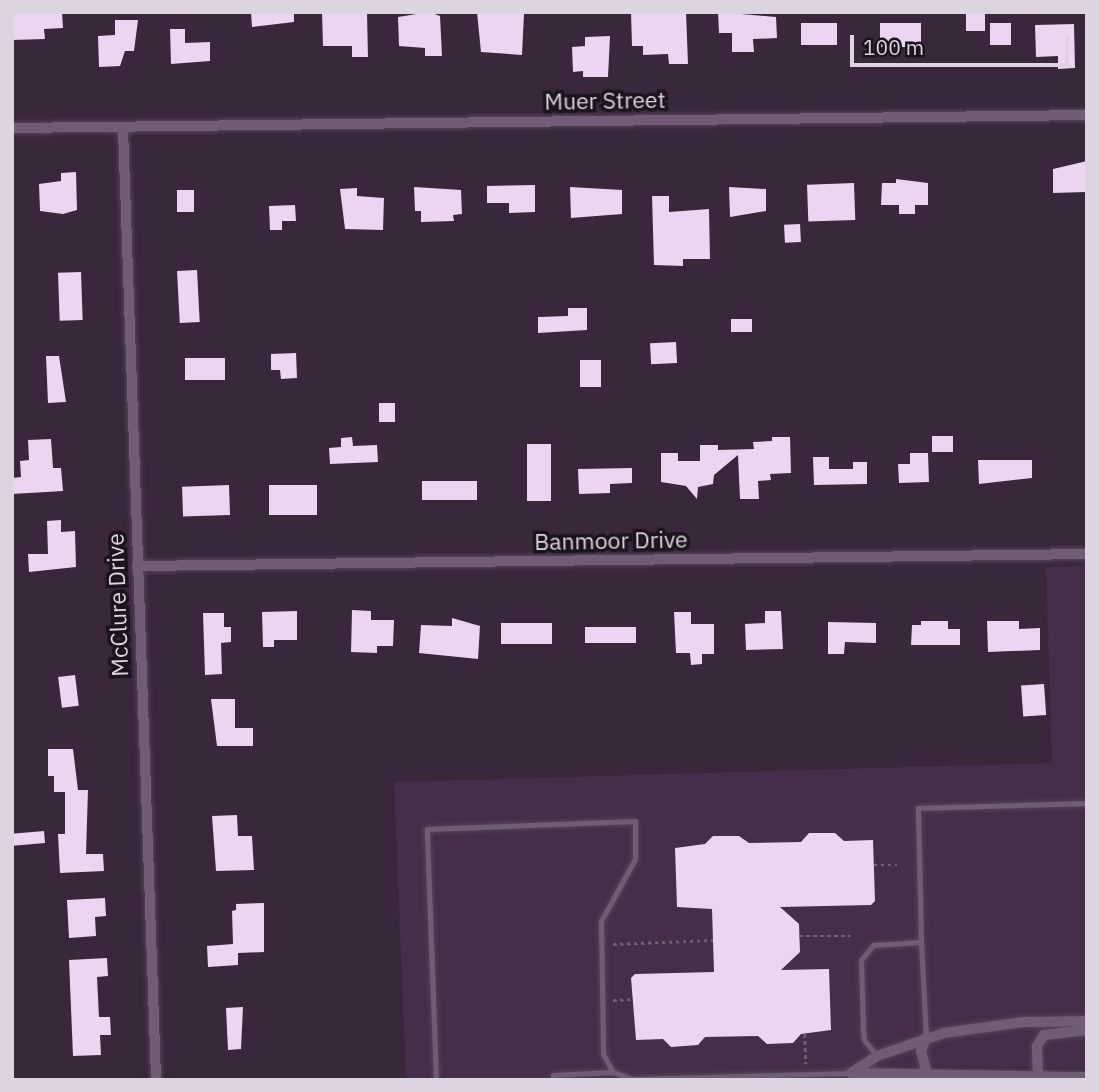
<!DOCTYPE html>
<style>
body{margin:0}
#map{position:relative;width:1099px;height:1092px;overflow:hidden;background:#39273c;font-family:"IBM Plex Sans",sans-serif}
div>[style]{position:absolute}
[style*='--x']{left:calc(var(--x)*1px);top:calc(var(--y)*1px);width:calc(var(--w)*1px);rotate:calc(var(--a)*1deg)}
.built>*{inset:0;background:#442e49}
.building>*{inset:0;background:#ebd5f0;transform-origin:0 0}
.path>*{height:2.5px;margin-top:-1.25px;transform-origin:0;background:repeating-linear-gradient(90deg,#6d5d70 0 3.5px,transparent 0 7px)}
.roads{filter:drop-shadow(0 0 2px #544658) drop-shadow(0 0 2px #544658)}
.service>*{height:5px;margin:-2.5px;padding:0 2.5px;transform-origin:2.5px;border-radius:2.5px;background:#705c74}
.minor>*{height:10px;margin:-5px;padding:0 5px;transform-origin:5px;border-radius:5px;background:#705c74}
span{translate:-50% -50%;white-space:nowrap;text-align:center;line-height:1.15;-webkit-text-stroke:7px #1b131d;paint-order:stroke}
.street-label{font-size:23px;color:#ded3e0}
.frame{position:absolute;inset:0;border:14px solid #ded3e0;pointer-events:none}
.scale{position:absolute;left:850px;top:35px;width:219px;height:32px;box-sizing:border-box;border:4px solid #ded3e0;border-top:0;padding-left:9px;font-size:21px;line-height:24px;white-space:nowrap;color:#ded3e0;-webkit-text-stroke:5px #1b131d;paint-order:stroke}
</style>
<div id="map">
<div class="built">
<div style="clip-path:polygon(1087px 566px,1087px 1068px,890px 1065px,877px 1080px,406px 1080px,394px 782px,1052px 763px,1046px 567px)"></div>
</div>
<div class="building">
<div style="clip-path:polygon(12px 12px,62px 12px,63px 28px,44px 29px,45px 39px,12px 40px)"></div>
<div style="clip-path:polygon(251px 12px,294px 12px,294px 22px,252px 27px)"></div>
<div style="clip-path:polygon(322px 12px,367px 12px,368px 57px,352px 57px,352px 46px,323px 46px)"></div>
<div style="clip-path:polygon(429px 12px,440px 16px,442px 56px,425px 56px,425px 48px,399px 46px,398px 17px)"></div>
<div style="clip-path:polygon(477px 12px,524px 14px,522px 55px,481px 52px)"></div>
<div style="clip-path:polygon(631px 12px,686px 12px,688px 64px,669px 64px,668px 54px,643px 55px,643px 46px,632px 46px)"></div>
<div style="clip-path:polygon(718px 12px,776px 17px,777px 38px,753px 39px,754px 52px,732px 52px,732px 33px,719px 33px)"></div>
<div style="left:985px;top:13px;width:18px;height:19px;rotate:90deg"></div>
<div style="clip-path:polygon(115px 20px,138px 20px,134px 51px,125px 51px,120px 66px,99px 67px,98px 36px,115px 35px)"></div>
<div style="left:837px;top:23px;width:22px;height:36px;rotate:90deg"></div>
<div style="left:921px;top:23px;width:24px;height:41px;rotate:90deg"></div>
<div style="left:990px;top:23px;width:21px;height:22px"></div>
<div style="clip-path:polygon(1074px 24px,1075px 68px,1058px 69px,1058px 56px,1036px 57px,1035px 25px)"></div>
<div style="clip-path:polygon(170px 29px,185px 29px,185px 43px,210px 42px,210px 61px,171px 64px)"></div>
<div style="clip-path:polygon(610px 36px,608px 77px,583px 77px,583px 71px,573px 72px,572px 47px,585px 46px,585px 37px)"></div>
<div style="clip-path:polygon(1087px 161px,1086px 192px,1053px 193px,1053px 169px)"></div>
<div style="clip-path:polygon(76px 172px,77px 210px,63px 214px,40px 211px,39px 184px,61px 181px,61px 173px)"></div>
<div style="clip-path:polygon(896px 179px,928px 183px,928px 205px,915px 205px,915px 214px,899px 214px,899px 205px,881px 205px,882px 183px,896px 183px)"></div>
<div style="left:854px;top:183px;width:37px;height:47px;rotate:88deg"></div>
<div style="clip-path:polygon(535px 185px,535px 212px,509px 213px,509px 203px,487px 203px,487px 186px)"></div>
<div style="clip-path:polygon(414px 187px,461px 190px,462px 214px,453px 215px,454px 221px,421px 222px,421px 211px,415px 211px)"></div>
<div style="clip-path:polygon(570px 187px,622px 190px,622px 214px,571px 218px)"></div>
<div style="clip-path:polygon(729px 187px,766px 189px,766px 211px,730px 217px)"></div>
<div style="clip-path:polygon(357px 188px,357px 196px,384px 198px,383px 230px,345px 229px,340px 189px)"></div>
<div style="left:194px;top:190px;width:22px;height:17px;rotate:90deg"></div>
<div style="clip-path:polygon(652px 196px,669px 196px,669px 212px,709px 209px,710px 259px,683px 259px,683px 266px,654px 265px)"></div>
<div style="clip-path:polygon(295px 205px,296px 221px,282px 221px,282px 230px,270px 230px,269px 206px)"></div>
<div style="left:800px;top:224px;width:18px;height:16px;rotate:87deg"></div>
<div style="left:197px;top:270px;width:52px;height:20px;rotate:87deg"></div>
<div style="left:81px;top:272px;width:48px;height:23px;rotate:88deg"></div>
<div style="clip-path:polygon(568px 308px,587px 308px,587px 330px,538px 333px,538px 317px,568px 316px)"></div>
<div style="left:752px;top:319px;width:13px;height:21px;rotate:90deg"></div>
<div style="left:676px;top:342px;width:21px;height:26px;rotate:87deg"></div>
<div style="clip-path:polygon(296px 353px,297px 378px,281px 379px,280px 370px,271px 370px,271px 354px)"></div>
<div style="clip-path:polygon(46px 356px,59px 356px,66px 402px,48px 403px)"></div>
<div style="left:185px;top:358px;width:40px;height:22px"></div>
<div style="left:580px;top:360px;width:21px;height:27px"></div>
<div style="left:395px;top:403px;width:19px;height:16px;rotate:90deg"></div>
<div style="left:932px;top:436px;width:21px;height:16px"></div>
<div style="clip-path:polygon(352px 437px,353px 446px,377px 445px,378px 462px,330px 464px,329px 448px,341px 447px,341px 438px)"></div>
<div style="clip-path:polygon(772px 437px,790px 437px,791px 473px,770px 474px,771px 480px,758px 481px,759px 499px,740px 499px,738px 455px,714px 475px,713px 484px,698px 487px,697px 499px,686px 486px,661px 482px,661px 453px,678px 453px,678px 461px,700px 461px,700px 445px,718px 445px,718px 450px,754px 449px,753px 442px,772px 441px)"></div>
<div style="clip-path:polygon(51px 439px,53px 468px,61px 468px,63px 491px,12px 494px,12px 478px,21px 477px,20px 461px,29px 460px,28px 440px)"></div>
<div style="left:551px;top:444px;width:57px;height:24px;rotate:90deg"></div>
<div style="clip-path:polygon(910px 453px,928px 453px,929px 482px,899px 483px,898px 464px,910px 464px)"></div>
<div style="clip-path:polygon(813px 457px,829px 457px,829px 469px,853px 469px,853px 462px,867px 462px,867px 484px,814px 485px)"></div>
<div style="clip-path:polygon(978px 460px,1032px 460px,1032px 478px,979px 484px)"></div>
<div style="clip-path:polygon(632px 468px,632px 483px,610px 484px,610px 493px,579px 494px,578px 469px)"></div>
<div style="left:477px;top:481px;width:19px;height:55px;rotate:90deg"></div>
<div style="left:229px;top:485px;width:30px;height:47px;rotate:88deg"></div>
<div style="left:269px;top:485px;width:48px;height:30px"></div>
<div style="clip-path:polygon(61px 520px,61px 532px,75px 531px,76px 567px,29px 572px,28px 554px,48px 554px,47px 521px)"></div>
<div style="clip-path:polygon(352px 610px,371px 611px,371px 620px,394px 620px,393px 646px,377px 646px,377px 653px,351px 652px)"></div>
<div style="clip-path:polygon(297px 611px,297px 640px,274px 640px,274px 647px,263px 647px,262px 612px)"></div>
<div style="clip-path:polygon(765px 611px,781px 611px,783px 649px,746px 650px,745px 624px,765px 623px)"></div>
<div style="clip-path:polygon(674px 612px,691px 612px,691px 624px,714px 624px,714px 654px,702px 654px,702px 664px,691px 665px,690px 653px,676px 653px)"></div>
<div style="clip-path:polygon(203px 613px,224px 613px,224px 627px,231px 627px,231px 642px,221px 643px,222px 674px,205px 675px)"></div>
<div style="clip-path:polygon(452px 618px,480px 626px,478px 659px,419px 653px,421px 625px,452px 626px)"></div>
<div style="clip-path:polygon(921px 621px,948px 621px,948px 629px,960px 629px,960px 645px,911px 645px,912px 625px,921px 625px)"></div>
<div style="clip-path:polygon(987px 621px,1019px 621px,1019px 629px,1040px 628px,1040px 650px,988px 652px)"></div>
<div style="clip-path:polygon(828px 622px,876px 623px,876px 643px,845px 642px,844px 654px,828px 654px)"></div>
<div style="left:501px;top:623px;width:51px;height:21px"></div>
<div style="left:636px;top:627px;width:16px;height:51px;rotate:90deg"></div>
<div style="left:75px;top:675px;width:31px;height:17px;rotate:83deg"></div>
<div style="left:1044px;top:684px;width:31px;height:23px;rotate:86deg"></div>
<div style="clip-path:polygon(211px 699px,235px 699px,235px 728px,253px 728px,253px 746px,217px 746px)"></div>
<div style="clip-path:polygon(48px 749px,73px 749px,78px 790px,88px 790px,86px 854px,103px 854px,104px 871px,60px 873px,58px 834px,65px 834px,65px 792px,54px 792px,54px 776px,48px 776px)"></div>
<div style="clip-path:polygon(237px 815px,238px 836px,252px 836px,254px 870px,216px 871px,212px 816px)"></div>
<div style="left:44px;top:831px;width:12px;height:32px;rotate:85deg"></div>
<div style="clip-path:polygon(809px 833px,835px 833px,844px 841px,873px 840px,875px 901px,871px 905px,780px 907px,799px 924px,800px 952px,781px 970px,829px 969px,831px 1030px,801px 1034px,793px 1043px,767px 1044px,758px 1036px,705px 1037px,698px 1045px,671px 1047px,663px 1039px,636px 1040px,631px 978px,635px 974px,714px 972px,712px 909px,677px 907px,675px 848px,705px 844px,713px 836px,739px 836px,749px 843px,801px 842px)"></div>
<div style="clip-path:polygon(105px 898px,106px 916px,95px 917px,96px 936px,69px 938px,67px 900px)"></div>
<div style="clip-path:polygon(264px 903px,264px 952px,238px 953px,238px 965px,208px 967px,207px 946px,233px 944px,232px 911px,236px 910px,236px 904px)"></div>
<div style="clip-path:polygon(107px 958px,108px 976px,97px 977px,99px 1017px,110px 1017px,111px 1035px,100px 1035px,101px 1055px,73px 1056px,69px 960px)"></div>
<div style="clip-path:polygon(243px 1007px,241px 1049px,228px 1050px,226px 1008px)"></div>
</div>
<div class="path">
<div style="--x:874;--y:865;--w:23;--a:0"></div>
<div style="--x:799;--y:936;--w:52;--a:0"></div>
<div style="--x:613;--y:944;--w:100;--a:-2.3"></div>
<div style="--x:613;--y:1000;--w:19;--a:-3"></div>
<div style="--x:805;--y:1034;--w:30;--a:88"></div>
</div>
<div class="roads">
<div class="service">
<div style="--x:921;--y:942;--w:134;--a:-91.3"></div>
<div style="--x:918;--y:808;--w:169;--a:-1.7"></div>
<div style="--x:877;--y:1056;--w:21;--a:-129"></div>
<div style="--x:864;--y:1040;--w:12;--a:-95"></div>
<div style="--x:863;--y:1028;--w:68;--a:-91.7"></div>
<div style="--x:861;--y:960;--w:19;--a:-51"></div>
<div style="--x:873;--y:945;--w:48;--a:-3.6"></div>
<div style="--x:921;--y:942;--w:96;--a:87"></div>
<div style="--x:436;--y:1080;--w:251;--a:-92.1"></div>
<div style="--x:427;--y:829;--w:208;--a:-2.2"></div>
<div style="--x:635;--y:821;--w:38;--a:90"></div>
<div style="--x:635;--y:859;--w:71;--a:118.7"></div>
<div style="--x:601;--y:921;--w:133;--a:89.1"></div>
<div style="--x:603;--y:1054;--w:21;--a:61"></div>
<div style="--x:613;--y:1072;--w:20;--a:20"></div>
<div style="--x:632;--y:1079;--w:218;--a:-1.6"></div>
<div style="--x:553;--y:1080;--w:5;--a:-90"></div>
<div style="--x:553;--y:1075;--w:60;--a:-2.9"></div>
</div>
<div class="minor">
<div style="--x:12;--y:128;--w:1075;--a:-0.69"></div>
<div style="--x:123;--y:128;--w:953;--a:88.01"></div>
<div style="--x:137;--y:566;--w:950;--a:-0.72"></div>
<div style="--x:926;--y:1038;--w:14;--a:111"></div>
<div style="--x:921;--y:1051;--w:27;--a:75"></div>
<div style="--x:851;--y:1073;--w:31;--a:-33"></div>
<div style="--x:877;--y:1056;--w:71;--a:-18.9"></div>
<div style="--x:944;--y:1033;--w:80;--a:-7.9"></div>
<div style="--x:1023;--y:1022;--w:64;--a:-0.9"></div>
<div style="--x:852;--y:1073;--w:235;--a:1"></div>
<div style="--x:1038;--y:1078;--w:32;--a:-92"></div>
<div style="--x:1037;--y:1046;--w:13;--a:-58"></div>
<div style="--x:1044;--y:1035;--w:43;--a:-6.6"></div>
</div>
</div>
<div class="street-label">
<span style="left:605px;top:100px;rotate:-1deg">Muer Street</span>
<span style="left:611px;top:540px;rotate:-1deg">Banmoor Drive</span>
<span style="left:117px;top:605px;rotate:-92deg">McClure Drive</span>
</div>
<div class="frame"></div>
<div class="scale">100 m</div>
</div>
